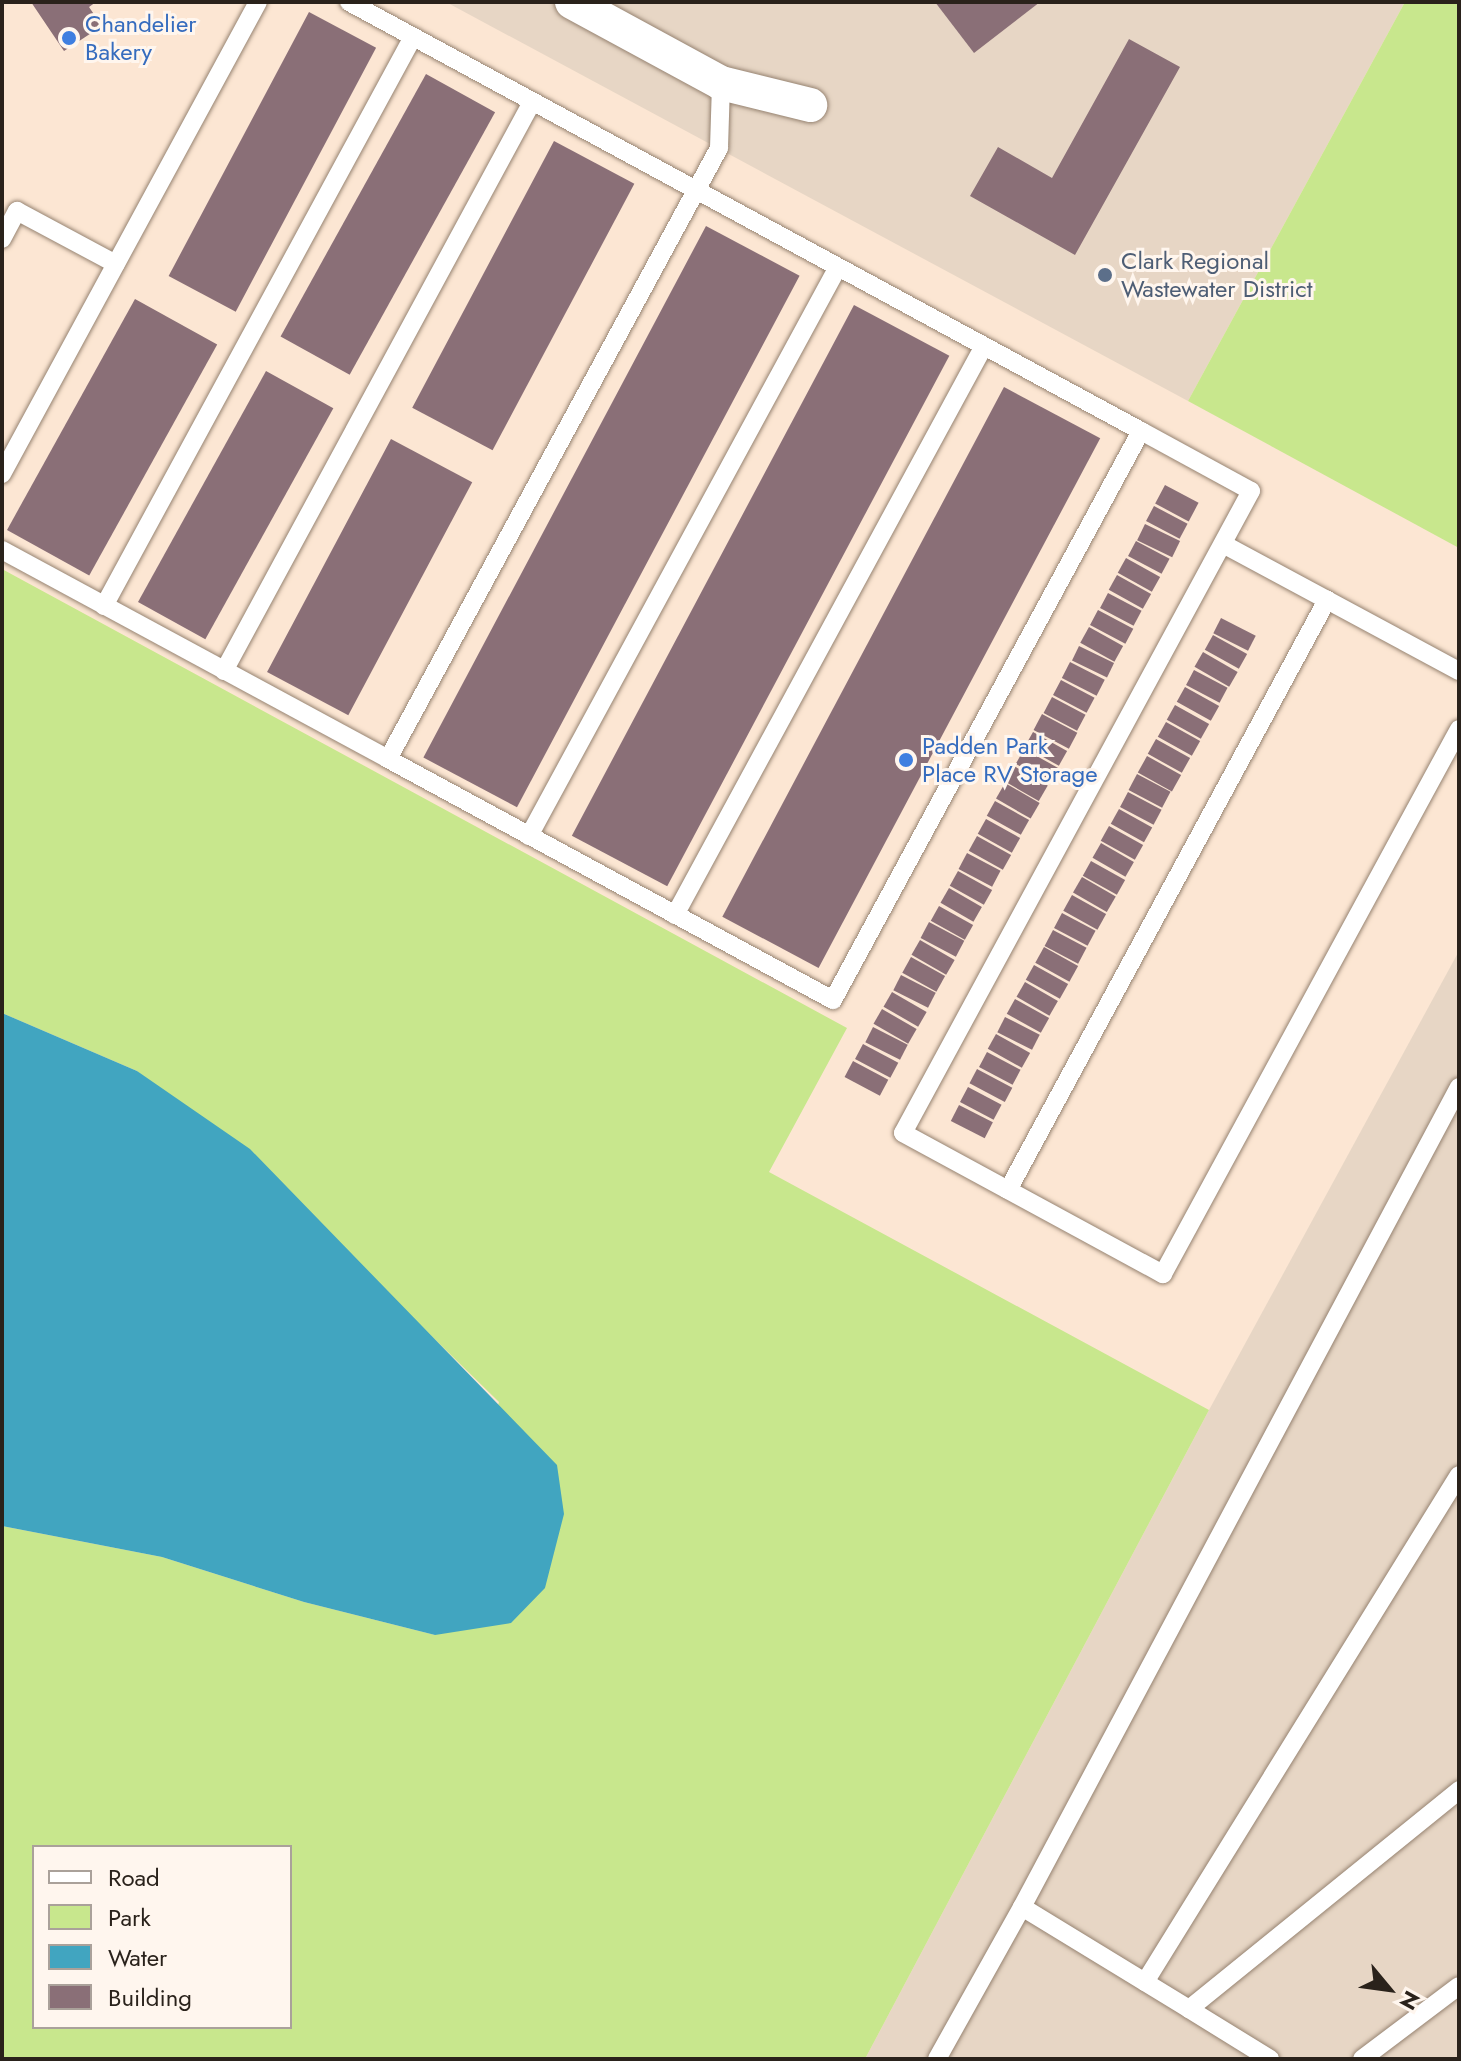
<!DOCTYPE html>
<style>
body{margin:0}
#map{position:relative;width:1461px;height:2061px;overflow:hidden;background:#fce6d3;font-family:Jost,sans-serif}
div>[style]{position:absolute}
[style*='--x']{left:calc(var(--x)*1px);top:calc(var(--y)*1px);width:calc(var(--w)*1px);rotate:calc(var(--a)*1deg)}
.industrial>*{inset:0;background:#e7d6c5}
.green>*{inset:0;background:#c8e78d}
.water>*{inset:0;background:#41a5c0}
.building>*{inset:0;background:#8a6f77;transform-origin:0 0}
.roads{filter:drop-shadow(0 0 2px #968371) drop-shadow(0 0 2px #968371)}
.lane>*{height:18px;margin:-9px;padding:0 9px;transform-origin:9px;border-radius:9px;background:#fff}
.street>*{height:34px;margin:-17px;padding:0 17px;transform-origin:17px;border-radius:17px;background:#fff}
.dots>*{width:22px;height:22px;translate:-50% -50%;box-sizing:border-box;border:4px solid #fff6ee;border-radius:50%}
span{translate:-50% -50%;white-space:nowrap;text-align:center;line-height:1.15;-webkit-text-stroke:6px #fff6ee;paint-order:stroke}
.shop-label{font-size:24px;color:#366cbe}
.left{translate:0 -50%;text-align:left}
.service-label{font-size:24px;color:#4e5e75}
.frame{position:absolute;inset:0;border:4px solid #2a221b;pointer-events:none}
.legend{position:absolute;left:32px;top:1845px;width:260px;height:184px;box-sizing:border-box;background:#fff6ee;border:2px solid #aaa19a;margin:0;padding:10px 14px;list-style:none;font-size:24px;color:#2a221b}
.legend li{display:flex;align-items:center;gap:16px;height:40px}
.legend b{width:40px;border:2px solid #aaa19a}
.north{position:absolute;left:1349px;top:1949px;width:80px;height:80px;-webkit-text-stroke:6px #fff6ee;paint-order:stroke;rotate:119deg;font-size:22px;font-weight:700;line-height:32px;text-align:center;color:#2a221b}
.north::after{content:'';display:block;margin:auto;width:28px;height:36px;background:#2a221b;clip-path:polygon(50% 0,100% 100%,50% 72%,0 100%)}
</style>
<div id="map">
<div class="industrial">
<div style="clip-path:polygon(446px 2px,1405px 2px,1188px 401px)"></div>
<div style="clip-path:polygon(1459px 951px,1459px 2059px,865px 2059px,1209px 1410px)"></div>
</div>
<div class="green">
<div style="clip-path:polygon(1405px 2px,1459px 2px,1459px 548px,1188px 401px)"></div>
<div style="clip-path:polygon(evenodd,2px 569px,847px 1028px,769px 1172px,1209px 1410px,865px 2059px,2px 2059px,2px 1526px,162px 1557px,304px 1602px,435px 1635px,499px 1402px,362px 1268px,137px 1071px,2px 1013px,2px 569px,34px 1847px,290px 1847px,290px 2027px,34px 2027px,34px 1847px)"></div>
</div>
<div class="water">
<div style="clip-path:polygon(2px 1013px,137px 1071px,250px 1149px,557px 1465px,564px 1514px,545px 1588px,511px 1623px,435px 1635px,304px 1602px,162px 1557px,2px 1526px)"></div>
</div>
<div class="building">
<div style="clip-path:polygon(31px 2px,96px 2px,89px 7px,102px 26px,64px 51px)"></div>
<div style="clip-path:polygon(935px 2px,1040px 2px,974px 53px)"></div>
<div style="left:309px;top:12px;width:76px;height:299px;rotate:28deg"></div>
<div style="clip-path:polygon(1129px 39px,1180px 67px,1075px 255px,970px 196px,998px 147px,1052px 178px)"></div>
<div style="left:426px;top:74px;width:79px;height:300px;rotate:29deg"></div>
<div style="left:554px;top:141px;width:91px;height:302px;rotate:28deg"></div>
<div style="left:706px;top:226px;width:106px;height:602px;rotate:28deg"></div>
<div style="left:135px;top:299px;width:94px;height:264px;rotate:29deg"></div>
<div style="left:854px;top:305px;width:108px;height:601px;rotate:28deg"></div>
<div style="left:266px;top:371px;width:77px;height:264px;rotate:29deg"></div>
<div style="left:1004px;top:387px;width:109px;height:600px;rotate:28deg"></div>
<div style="left:391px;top:439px;width:92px;height:264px;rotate:28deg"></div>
<div style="left:1165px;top:485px;width:38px;height:21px;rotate:28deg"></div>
<div style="left:1154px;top:506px;width:38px;height:17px;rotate:28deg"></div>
<div style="left:1145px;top:524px;width:39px;height:18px;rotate:26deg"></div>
<div style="left:1136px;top:541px;width:38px;height:17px;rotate:28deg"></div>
<div style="left:1126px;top:558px;width:39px;height:17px;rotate:29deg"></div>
<div style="left:1117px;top:575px;width:39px;height:17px;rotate:29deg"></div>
<div style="left:1108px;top:593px;width:38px;height:17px;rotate:28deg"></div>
<div style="left:1098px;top:610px;width:40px;height:17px;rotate:28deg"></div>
<div style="left:1221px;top:618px;width:39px;height:17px;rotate:27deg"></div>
<div style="left:1089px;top:627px;width:39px;height:18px;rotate:29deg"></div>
<div style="left:1213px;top:635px;width:39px;height:17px;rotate:29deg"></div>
<div style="left:1079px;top:646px;width:39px;height:16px;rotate:26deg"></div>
<div style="left:1203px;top:652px;width:40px;height:17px;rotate:30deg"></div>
<div style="left:1070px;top:662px;width:39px;height:18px;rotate:27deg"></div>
<div style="left:1194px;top:670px;width:38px;height:17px;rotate:28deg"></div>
<div style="left:1061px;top:680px;width:38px;height:17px;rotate:28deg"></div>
<div style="left:1185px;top:687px;width:39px;height:17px;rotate:29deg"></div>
<div style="left:1052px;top:697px;width:38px;height:18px;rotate:28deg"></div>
<div style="left:1175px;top:705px;width:39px;height:17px;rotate:29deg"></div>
<div style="left:1042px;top:714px;width:40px;height:18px;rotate:28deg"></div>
<div style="left:1166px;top:722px;width:39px;height:17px;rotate:29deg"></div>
<div style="left:1033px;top:732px;width:39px;height:17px;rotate:29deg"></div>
<div style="left:1156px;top:739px;width:39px;height:17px;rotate:29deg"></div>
<div style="left:1024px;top:749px;width:39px;height:17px;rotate:29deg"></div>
<div style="left:1147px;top:756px;width:39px;height:19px;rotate:29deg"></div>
<div style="left:1014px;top:766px;width:39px;height:18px;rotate:30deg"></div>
<div style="left:1137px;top:774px;width:38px;height:18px;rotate:28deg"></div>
<div style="left:1005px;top:783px;width:40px;height:18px;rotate:30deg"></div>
<div style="left:1128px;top:792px;width:38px;height:17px;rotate:28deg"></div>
<div style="left:995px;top:801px;width:39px;height:17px;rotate:29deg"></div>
<div style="left:1119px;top:809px;width:38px;height:17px;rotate:29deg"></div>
<div style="left:986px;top:819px;width:39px;height:17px;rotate:29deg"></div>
<div style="left:1109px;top:826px;width:39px;height:17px;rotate:29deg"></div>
<div style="left:977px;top:836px;width:39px;height:17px;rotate:29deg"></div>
<div style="left:1101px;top:843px;width:38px;height:17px;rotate:30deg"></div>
<div style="left:967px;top:853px;width:38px;height:18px;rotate:28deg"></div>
<div style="left:1091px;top:861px;width:39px;height:17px;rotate:29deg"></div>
<div style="left:958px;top:871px;width:39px;height:17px;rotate:29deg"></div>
<div style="left:1082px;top:877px;width:39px;height:18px;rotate:30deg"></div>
<div style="left:949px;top:888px;width:38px;height:17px;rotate:30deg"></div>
<div style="left:1072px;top:895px;width:39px;height:18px;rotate:29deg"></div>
<div style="left:939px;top:906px;width:39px;height:17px;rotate:29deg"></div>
<div style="left:1062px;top:913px;width:38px;height:17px;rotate:28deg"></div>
<div style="left:929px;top:922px;width:40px;height:18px;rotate:28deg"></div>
<div style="left:1053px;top:930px;width:38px;height:18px;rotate:28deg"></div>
<div style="left:920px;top:940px;width:40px;height:17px;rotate:30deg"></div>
<div style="left:1044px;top:947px;width:39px;height:18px;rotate:29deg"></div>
<div style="left:911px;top:957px;width:39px;height:18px;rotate:29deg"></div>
<div style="left:1034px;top:965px;width:39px;height:17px;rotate:29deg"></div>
<div style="left:901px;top:975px;width:39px;height:17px;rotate:27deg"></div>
<div style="left:1025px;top:982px;width:38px;height:17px;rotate:30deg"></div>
<div style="left:892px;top:992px;width:40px;height:17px;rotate:30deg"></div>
<div style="left:1015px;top:999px;width:39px;height:17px;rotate:29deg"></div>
<div style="left:882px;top:1009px;width:40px;height:17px;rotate:30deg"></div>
<div style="left:1005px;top:1017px;width:39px;height:17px;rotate:27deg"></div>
<div style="left:873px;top:1027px;width:39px;height:17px;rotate:27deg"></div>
<div style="left:996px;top:1034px;width:39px;height:17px;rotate:29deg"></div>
<div style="left:863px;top:1044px;width:40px;height:17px;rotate:28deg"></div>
<div style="left:987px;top:1052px;width:38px;height:17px;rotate:28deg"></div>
<div style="left:853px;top:1061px;width:40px;height:18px;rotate:28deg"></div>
<div style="left:977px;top:1069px;width:40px;height:16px;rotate:28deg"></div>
<div style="left:968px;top:1087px;width:38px;height:17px;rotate:28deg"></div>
<div style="left:959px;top:1105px;width:38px;height:18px;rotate:27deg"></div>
</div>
<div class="roads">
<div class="lane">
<div style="--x:349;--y:2;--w:901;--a:28.44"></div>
<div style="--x:1141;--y:431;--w:647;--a:118.43"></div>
<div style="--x:833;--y:1000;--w:506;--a:-151.56"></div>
<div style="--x:2;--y:239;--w:32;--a:-62"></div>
<div style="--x:17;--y:211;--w:112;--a:28.2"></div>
<div style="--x:1141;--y:431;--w:125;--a:28.6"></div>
<div style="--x:1251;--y:491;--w:730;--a:118.46"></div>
<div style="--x:903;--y:1133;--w:296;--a:28.5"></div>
<div style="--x:1163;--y:1274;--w:620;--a:-61.49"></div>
<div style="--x:2;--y:474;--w:537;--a:-61.53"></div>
<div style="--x:1223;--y:544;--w:268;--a:28.3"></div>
<div style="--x:2;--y:550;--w:439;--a:28.4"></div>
<div style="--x:388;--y:759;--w:695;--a:-61.55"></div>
<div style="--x:719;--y:148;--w:65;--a:-88.2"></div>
<div style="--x:104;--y:606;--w:647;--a:-61.5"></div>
<div style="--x:224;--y:671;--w:647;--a:-61.57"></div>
<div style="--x:529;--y:836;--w:647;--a:-61.5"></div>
<div style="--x:675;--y:915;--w:647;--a:-61.5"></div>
<div style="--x:1008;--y:1190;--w:671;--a:-61.6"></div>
<div style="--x:1022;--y:1907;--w:929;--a:-61.95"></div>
<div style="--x:1145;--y:1982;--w:596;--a:-58.23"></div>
<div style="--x:937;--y:2059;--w:174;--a:-60.8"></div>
<div style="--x:1022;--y:1907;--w:196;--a:31.4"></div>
<div style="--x:1270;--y:2059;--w:95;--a:-148.3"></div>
<div style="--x:1189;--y:2009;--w:348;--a:-39"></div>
<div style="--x:1362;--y:2059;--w:121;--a:-37"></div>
</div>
<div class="street">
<div style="--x:572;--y:2;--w:170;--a:28.5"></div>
<div style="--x:721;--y:83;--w:92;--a:13.9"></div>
</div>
</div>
<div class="dots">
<div style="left:69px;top:38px;background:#3f7fe0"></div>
<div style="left:1105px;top:275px;background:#5c6f8a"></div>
<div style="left:906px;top:760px;background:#3f7fe0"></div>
</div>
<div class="shop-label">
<span class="left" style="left:85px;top:38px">Chandelier<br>Bakery</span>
<span class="left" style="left:922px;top:760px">Padden Park<br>Place RV Storage</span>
</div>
<div class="service-label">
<span class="left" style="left:1121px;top:275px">Clark Regional<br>Wastewater District</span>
</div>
<div class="frame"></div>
<ul class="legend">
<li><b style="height:10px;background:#fff"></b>Road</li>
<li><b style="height:22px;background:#c8e78d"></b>Park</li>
<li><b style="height:22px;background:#41a5c0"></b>Water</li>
<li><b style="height:22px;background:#8a6f77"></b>Building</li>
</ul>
<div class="north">N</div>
</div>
